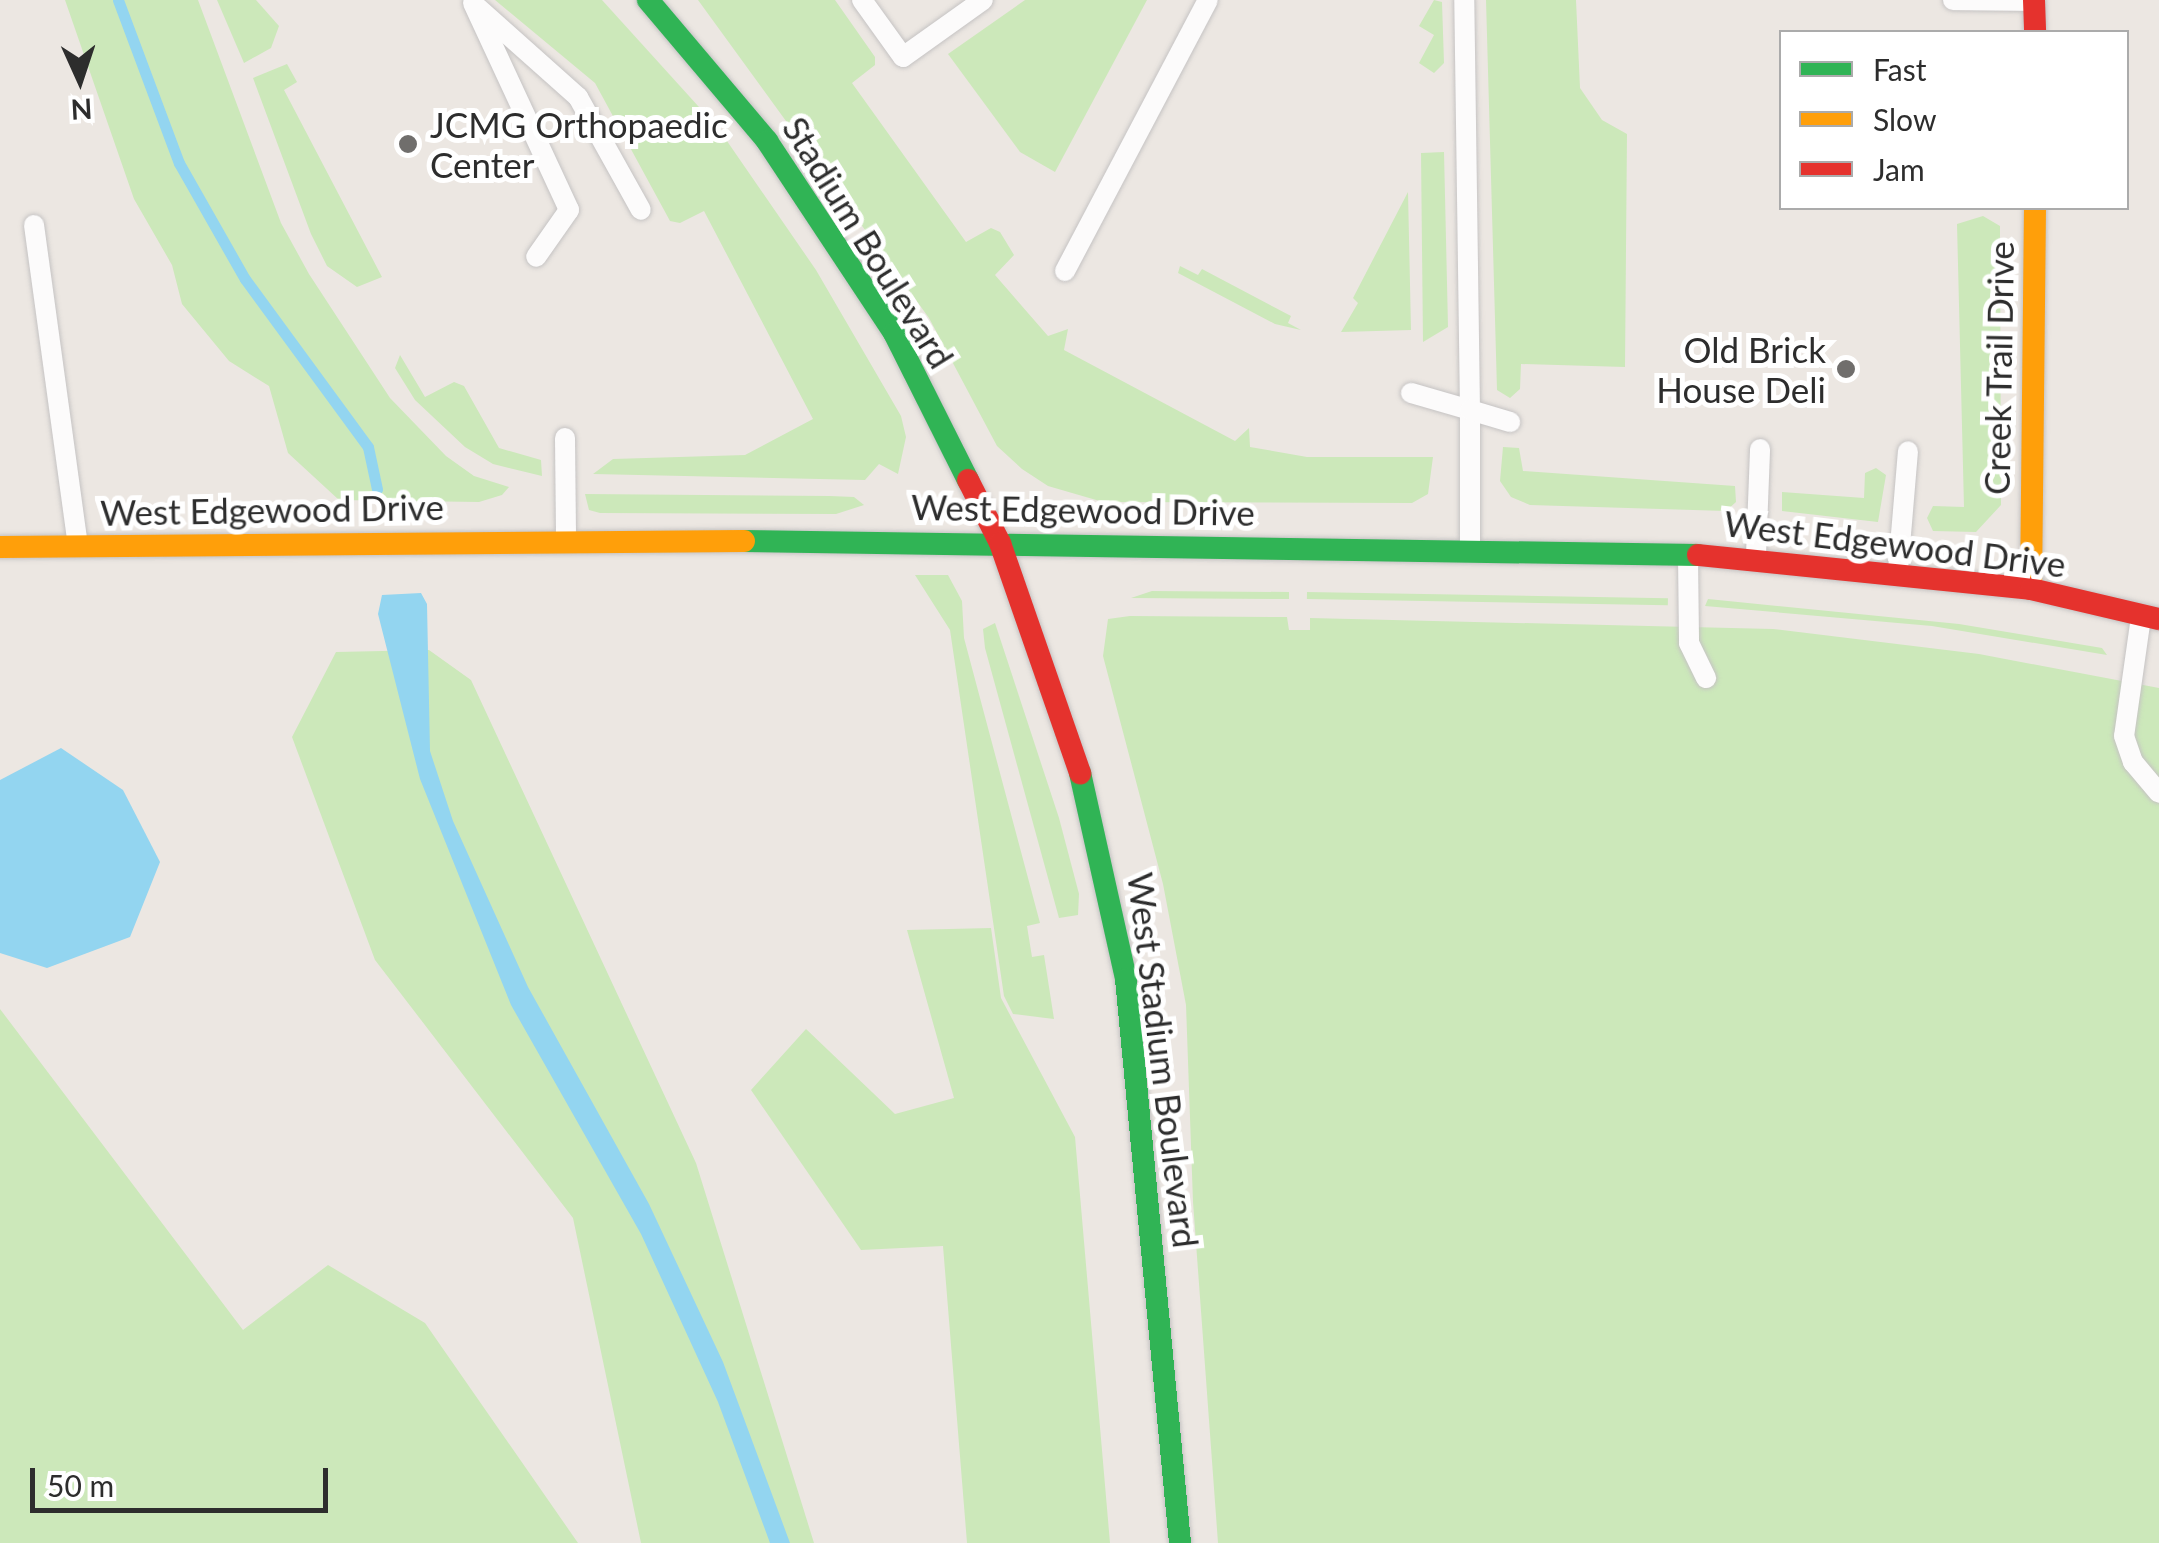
<!DOCTYPE html>
<style>
body{margin:0}
#map{position:relative;width:2159px;height:1543px;overflow:hidden;background:#ece7e2;font-family:Lato,sans-serif}
div>[style]{position:absolute}
[style*='--x']{left:calc(var(--x)*1px);top:calc(var(--y)*1px);width:calc(var(--w)*1px);rotate:calc(var(--a)*1deg)}
.green>*{inset:0;background:#cce8ba;transform-origin:0 0}
.water>*{inset:0;background:#93d5f0}
.stream>*{height:11px;margin:-5.5px;padding:0 5.5px;transform-origin:5.5px;border-radius:5.5px;background:#93d5f0}
.roads{filter:drop-shadow(0 0 2px #c5c3c3) drop-shadow(0 0 2px #c5c3c3)}
.lane>*{height:20px;margin:-10px;padding:0 10px;transform-origin:10px;border-radius:10px;background:#fcfbfb}
.fast>*{height:22px;margin:-11px;padding:0 11px;transform-origin:11px;border-radius:11px;background:#30b455}
.slow>*{height:22px;margin:-11px;padding:0 11px;transform-origin:11px;border-radius:11px;background:#ff9f0a}
.jam>*{height:22px;margin:-11px;padding:0 11px;transform-origin:11px;border-radius:11px;background:#e5322d}
.dots>*{width:28px;height:28px;translate:-50% -50%;box-sizing:border-box;border:5px solid #fff;border-radius:50%}
span{translate:-50% -50%;white-space:nowrap;text-align:center;line-height:1.15;-webkit-text-stroke:10px #fff;paint-order:stroke}
.poi-label{font-size:35px;color:#2d2d2d}
.left{translate:0 -50%;text-align:left}
.right{translate:-100% -50%;text-align:right}
.street-label{font-size:35px;color:#2d2d2d}
.legend{position:absolute;left:1779px;top:30px;width:350px;height:180px;box-sizing:border-box;background:#fff;border:2px solid #ababab;margin:0;padding:12px 18px;list-style:none;font-size:30px;color:#2d2d2d}
.legend li{display:flex;align-items:center;gap:20px;height:50px}
.legend b{width:50px;border:2px solid #ababab}
.north{position:absolute;left:30px;top:30px;width:100px;height:100px;-webkit-text-stroke:8px #fff;paint-order:stroke;rotate:177deg;font-size:28px;font-weight:700;line-height:40px;text-align:center;color:#2d2d2d}
.north::after{content:'';display:block;margin:auto;width:35px;height:45px;background:#2d2d2d;clip-path:polygon(50% 0,100% 100%,50% 72%,0 100%)}
.scale{position:absolute;left:30px;top:1468px;width:298px;height:45px;box-sizing:border-box;border:5px solid #2d2d2d;border-top:0;padding-left:12px;font-size:30px;line-height:35px;white-space:nowrap;color:#2d2d2d;-webkit-text-stroke:8px #fff;paint-order:stroke}
</style>
<div id="map">
<div class="green">
<div style="clip-path:polygon(65px 0,198px 0,281px 223px,309px 274px,390px 398px,446px 456px,474px 476px,509px 487px,502px 495px,479px 502px,339px 500px,288px 453px,269px 386px,229px 361px,182px 304px,172px 265px,134px 199px)"></div>
<div style="clip-path:polygon(217px 0,256px 0,279px 26px,271px 48px,244px 63px)"></div>
<div style="clip-path:polygon(495px 0,602px 0,718px 128px,816px 270px,901px 416px,906px 437px,898px 474px,879px 464px,865px 480px,593px 474px,613px 459px,745px 455px,813px 419px,704px 211px,680px 223px,670px 221px,595px 83px)"></div>
<div style="clip-path:polygon(698px 0,835px 0,875px 57px,875px 65px,852px 83px,966px 242px,991px 228px,1000px 232px,1014px 255px,995px 275px,1048px 336px,1068px 329px,1064px 350px,1235px 441px,1249px 428px,1250px 447px,1307px 457px,1433px 457px,1428px 494px,1412px 503px,1103px 502px,1048px 486px,1022px 469px,997px 446px,929px 318px)"></div>
<div style="clip-path:polygon(1025px 0,1147px 0,1055px 172px,1020px 152px,948px 54px)"></div>
<div style="clip-path:polygon(1434px 0,1442px 2px,1444px 63px,1434px 73px,1419px 63px,1434px 35px,1419px 26px)"></div>
<div style="clip-path:polygon(1486px 0,1576px 0,1580px 88px,1602px 120px,1627px 134px,1625px 367px,1521px 364px,1520px 389px,1510px 398px,1497px 390px)"></div>
<div style="clip-path:polygon(287px 64px,297px 82px,284px 90px,382px 277px,357px 287px,327px 266px,311px 234px,253px 78px)"></div>
<div style="clip-path:polygon(1444px 152px,1448px 327px,1423px 342px,1421px 153px)"></div>
<div style="clip-path:polygon(1408px 192px,1411px 330px,1341px 332px,1358px 303px,1353px 298px)"></div>
<div style="clip-path:polygon(1983px 216px,2000px 226px,2001px 505px,1976px 532px,1933px 531px,1927px 518px,1933px 506px,1964px 507px,1957px 224px)"></div>
<div style="clip-path:polygon(1180px 266px,1198px 275px,1202px 269px,1291px 316px,1288px 323px,1301px 330px,1275px 324px,1178px 273px)"></div>
<div style="clip-path:polygon(400px 355px,425px 397px,454px 382px,464px 386px,499px 448px,541px 460px,542px 476px,493px 464px,465px 447px,415px 400px,395px 368px)"></div>
<div style="clip-path:polygon(1503px 447px,1519px 448px,1523px 471px,1735px 486px,1736px 502px,1726px 511px,1530px 505px,1511px 497px,1500px 481px)"></div>
<div style="clip-path:polygon(1876px 468px,1886px 475px,1878px 522px,1782px 511px,1782px 492px,1864px 498px,1865px 473px)"></div>
<div style="clip-path:polygon(585px 494px,830px 496px,854px 497px,864px 505px,836px 514px,600px 513px,589px 510px)"></div>
<div style="clip-path:polygon(915px 575px,948px 575px,962px 601px,964px 638px,1040px 923px,1027px 926px,1032px 957px,1044px 955px,1054px 1019px,1013px 1014px,1004px 996px,950px 630px)"></div>
<div style="clip-path:polygon(1152px 591px,1289px 592px,1289px 599px,1131px 598px)"></div>
<div style="left:1307px;top:592px;width:361px;height:7px;rotate:1deg"></div>
<div style="clip-path:polygon(1708px 599px,1959px 624px,2102px 648px,2107px 655px,1932px 626px,1705px 606px)"></div>
<div style="clip-path:polygon(1130px 616px,1287px 617px,1289px 630px,1310px 630px,1310px 618px,1773px 629px,1979px 654px,2159px 688px,2159px 1543px,1218px 1543px,1193px 1202px,1186px 1005px,1163px 884px,1103px 656px,1108px 619px)"></div>
<div style="clip-path:polygon(995px 623px,1059px 818px,1079px 894px,1078px 915px,1059px 918px,985px 648px,983px 629px)"></div>
<div style="clip-path:polygon(429px 650px,471px 680px,696px 1163px,814px 1543px,641px 1543px,573px 1218px,375px 960px,292px 737px,336px 652px)"></div>
<div style="clip-path:polygon(991px 928px,1001px 998px,1075px 1137px,1110px 1543px,967px 1543px,943px 1246px,861px 1250px,751px 1090px,806px 1029px,895px 1114px,954px 1098px,907px 930px)"></div>
<div style="clip-path:polygon(0 1009px,243px 1330px,328px 1265px,425px 1323px,578px 1543px,0 1543px)"></div>
</div>
<div class="water">
<div style="clip-path:polygon(421px 593px,427px 604px,430px 751px,453px 821px,528px 987px,649px 1204px,723px 1362px,790px 1543px,770px 1543px,718px 1402px,641px 1234px,511px 1005px,420px 779px,378px 614px,382px 595px)"></div>
<div style="clip-path:polygon(61px 748px,123px 790px,160px 862px,130px 937px,47px 968px,0 953px,0 780px)"></div>
</div>
<div class="stream">
<div style="--x:118;--y:0;--w:174;--a:69.5"></div>
<div style="--x:179;--y:163;--w:133;--a:60.4"></div>
<div style="--x:245;--y:279;--w:208;--a:53.8"></div>
<div style="--x:368;--y:447;--w:43;--a:77.9"></div>
</div>
<div class="roads">
<div class="lane">
<div style="--x:862;--y:0;--w:70;--a:54.3"></div>
<div style="--x:903;--y:57;--w:98;--a:-35.5"></div>
<div style="--x:1953;--y:0;--w:78;--a:0.7"></div>
<div style="--x:473;--y:3;--w:228;--a:65.1"></div>
<div style="--x:569;--y:210;--w:57;--a:125.1"></div>
<div style="--x:478;--y:8;--w:134;--a:41.7"></div>
<div style="--x:578;--y:97;--w:129;--a:60.9"></div>
<div style="--x:34;--y:225;--w:323;--a:82.2"></div>
<div style="--x:1065;--y:271;--w:306;--a:-62.2"></div>
<div style="--x:1411;--y:393;--w:61;--a:16.1"></div>
<div style="--x:1470;--y:410;--w:410;--a:-90.8"></div>
<div style="--x:565;--y:438;--w:102;--a:89.4"></div>
<div style="--x:1470;--y:550;--w:140;--a:-90"></div>
<div style="--x:1470;--y:410;--w:42;--a:16.7"></div>
<div style="--x:1756;--y:555;--w:106;--a:-87.8"></div>
<div style="--x:1688;--y:557;--w:86;--a:89.3"></div>
<div style="--x:1689;--y:643;--w:39;--a:64"></div>
<div style="--x:1898;--y:570;--w:119;--a:-85.2"></div>
<div style="--x:2141;--y:617;--w:120;--a:98.1"></div>
<div style="--x:2124;--y:736;--w:28;--a:71"></div>
<div style="--x:2133;--y:762;--w:40;--a:50"></div>
</div>
<div class="fast">
<div style="--x:648;--y:0;--w:185;--a:49.8"></div>
<div style="--x:767;--y:141;--w:230;--a:56.5"></div>
<div style="--x:894;--y:333;--w:165;--a:63.3"></div>
<div style="--x:744;--y:541;--w:954;--a:0.84"></div>
<div style="--x:1080;--y:773;--w:211;--a:77.4"></div>
<div style="--x:1126;--y:979;--w:567;--a:84.53"></div>
</div>
<div class="slow">
<div style="--x:0;--y:547;--w:744;--a:-0.46"></div>
<div style="--x:2031;--y:589;--w:381;--a:-89.4"></div>
</div>
<div class="jam">
<div style="--x:2034;--y:0;--w:32;--a:88"></div>
<div style="--x:968;--y:480;--w:71;--a:63.1"></div>
<div style="--x:1000;--y:543;--w:244;--a:70.8"></div>
<div style="--x:1698;--y:555;--w:335;--a:5.8"></div>
<div style="--x:2031;--y:589;--w:131;--a:13.2"></div>
</div>
</div>
<div class="dots">
<div style="left:408px;top:144px;background:#706e6c"></div>
<div style="left:1846px;top:369px;background:#706e6c"></div>
</div>
<div class="poi-label">
<span class="left" style="left:430px;top:144px">JCMG Orthopaedic<br>Center</span>
<span class="right" style="left:1826px;top:369px">Old Brick<br>House Deli</span>
</div>
<div class="street-label">
<span style="left:869px;top:242px;rotate:58deg">Stadium Boulevard</span>
<span style="left:1998px;top:368px;rotate:-89deg">Creek Trail Drive</span>
<span style="left:272px;top:509px;rotate:-1deg">West Edgewood Drive</span>
<span style="left:1083px;top:509px;rotate:1deg">West Edgewood Drive</span>
<span style="left:1895px;top:543px;rotate:7deg">West Edgewood Drive</span>
<span style="left:1164px;top:1060px;rotate:83deg">West Stadium Boulevard</span>
</div>
<ul class="legend">
<li><b style="height:12px;background:#30b455"></b>Fast</li>
<li><b style="height:12px;background:#ff9f0a"></b>Slow</li>
<li><b style="height:12px;background:#e5322d"></b>Jam</li>
</ul>
<div class="north">N</div>
<div class="scale">50 m</div>
</div>
